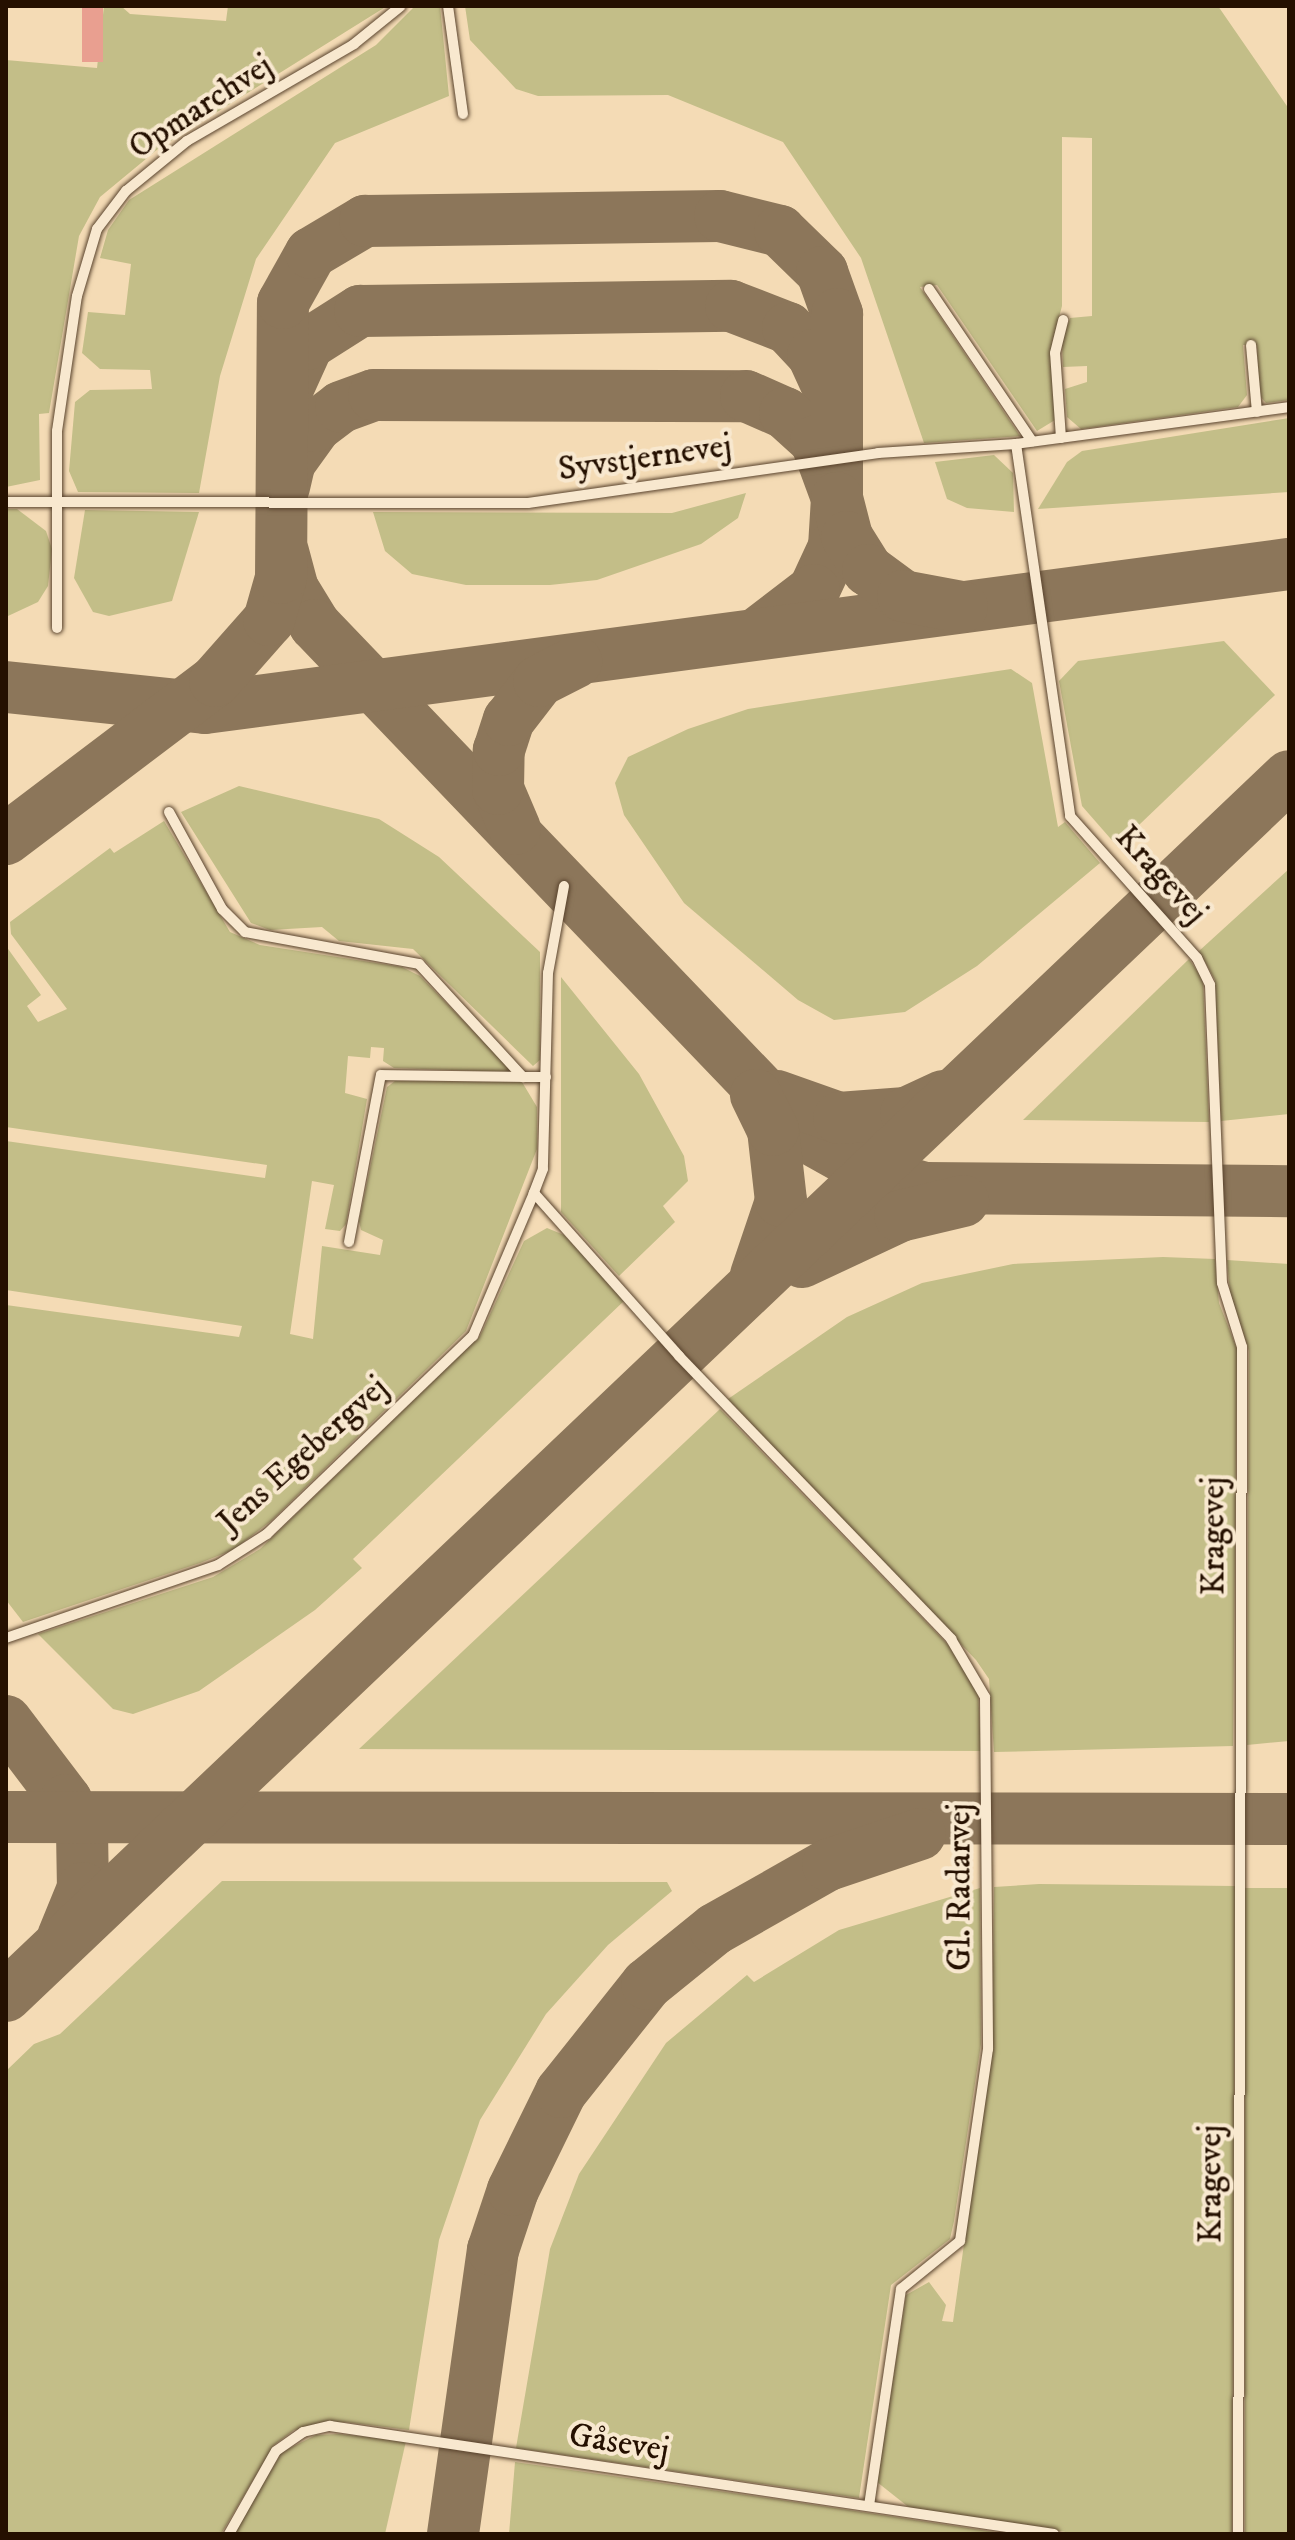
<!DOCTYPE html>
<meta charset="utf-8">
<style>
body{margin:0}
#map{position:relative;width:1295px;height:2540px;overflow:hidden;background:#f4dbb5;font-family:"IM FELL DW Pica",serif}
div>[style]{position:absolute}
[style*='--x']{left:calc(var(--x)*1px);top:calc(var(--y)*1px);width:calc(var(--w)*1px);rotate:calc(var(--a)*1deg)}
.green>*{inset:0;background:#c3be88;transform-origin:0 0}
.taxiway>*{height:52px;margin:-26px;padding:0 26px;transform-origin:26px;border-radius:26px;background:#8c765a}
.building>*{inset:0;background:#e99f90;transform-origin:0 0}
.roads{filter:drop-shadow(0 0 2px #59432d) drop-shadow(0 0 2px #59432d)}
.service>*{height:10px;margin:-5px;padding:0 5px;transform-origin:5px;border-radius:5px;background:#f8e8cf}
span{translate:-50% -50%;white-space:nowrap;text-align:center;line-height:1.15;-webkit-text-stroke:8px #f8e8cf;paint-order:stroke}
.street-label{font-size:34px;color:#251000}
.frame{position:absolute;inset:0;border:8px solid #251000;pointer-events:none}
</style>
<div id="map">
<div class="green">
<div style="clip-path:polygon(104px 6px,121px 6px,130px 14px,226px 21px,228px 6px,387px 6px,158px 149px,100px 197px,79px 236px,49px 413px,39px 414px,40px 480px,6px 487px,6px 60px,97px 68px)"></div>
<div style="clip-path:polygon(415px 6px,440px 6px,449px 96px,335px 143px,256px 259px,220px 376px,199px 493px,78px 492px,69px 471px,75px 402px,90px 390px,152px 389px,150px 370px,100px 369px,82px 353px,88px 312px,125px 315px,131px 264px,100px 258px,108px 230px,129px 200px,376px 45px)"></div>
<div style="clip-path:polygon(465px 6px,1218px 6px,1289px 109px,1289px 400px,1266px 403px,1259px 395px,1257px 345px,1243px 345px,1247px 395px,1238px 407px,1081px 429px,1067px 417px,1065px 389px,1087px 382px,1087px 366px,1063px 367px,1062px 342px,1070px 318px,1092px 316px,1092px 138px,1062px 137px,1062px 306px,1052px 343px,1055px 420px,1037px 431px,937px 285px,920px 287px,1020px 436px,924px 443px,861px 258px,783px 142px,668px 95px,538px 96px,516px 89px,470px 40px)"></div>
<div style="clip-path:polygon(1289px 418px,1289px 492px,1038px 509px,1067px 462px,1082px 451px)"></div>
<div style="clip-path:polygon(994px 455px,1013px 473px,1014px 512px,967px 508px,947px 499px,935px 462px)"></div>
<div style="clip-path:polygon(746px 493px,738px 518px,701px 544px,597px 580px,550px 585px,466px 585px,412px 574px,385px 551px,373px 512px,672px 513px)"></div>
<div style="clip-path:polygon(6px 509px,17px 509px,46px 531px,52px 549px,48px 586px,38px 602px,8px 616px)"></div>
<div style="clip-path:polygon(85px 510px,199px 512px,172px 601px,109px 616px,93px 612px,74px 578px)"></div>
<div style="clip-path:polygon(1224px 641px,1275px 695px,1117px 846px,1082px 806px,1059px 681px,1078px 661px)"></div>
<div style="clip-path:polygon(1011px 669px,1032px 683px,1058px 827px,1065px 822px,1100px 863px,977px 966px,905px 1012px,834px 1020px,798px 1000px,684px 903px,624px 815px,615px 783px,628px 757px,688px 729px,748px 709px)"></div>
<div style="clip-path:polygon(239px 786px,379px 819px,439px 857px,540px 952px,540px 1060px,533px 1066px,413px 949px,339px 941px,322px 927px,270px 930px,251px 923px,181px 812px)"></div>
<div style="clip-path:polygon(164px 821px,230px 932px,260px 945px,402px 967px,420px 976px,513px 1072px,394px 1068px,383px 1061px,384px 1048px,371px 1047px,370px 1058px,348px 1056px,345px 1093px,367px 1099px,346px 1224px,340px 1231px,325px 1229px,334px 1185px,312px 1181px,290px 1334px,313px 1339px,322px 1246px,380px 1255px,383px 1240px,361px 1230px,359px 1221px,387px 1087px,395px 1081px,522px 1082px,537px 1107px,537px 1149px,466px 1331px,271px 1521px,233px 1550px,200px 1563px,23px 1622px,6px 1600px,6px 1305px,239px 1337px,242px 1326px,6px 1290px,6px 1141px,265px 1178px,267px 1165px,6px 1127px,6px 946px,41px 995px,27px 1006px,38px 1022px,67px 1009px,11px 934px,10px 922px,110px 848px,114px 853px)"></div>
<div style="clip-path:polygon(1289px 869px,1289px 1114px,1221px 1121px,1215px 980px,1199px 951px)"></div>
<div style="clip-path:polygon(1189px 959px,1203px 980px,1209px 1122px,1023px 1120px)"></div>
<div style="clip-path:polygon(561px 977px,639px 1074px,684px 1156px,688px 1181px,663px 1206px,675px 1222px,619px 1276px,561px 1212px)"></div>
<div style="clip-path:polygon(547px 1228px,564px 1235px,625px 1300px,353px 1559px,362px 1568px,315px 1610px,199px 1691px,133px 1714px,113px 1709px,38px 1634px,213px 1577px,260px 1549px,480px 1336px,524px 1241px)"></div>
<div style="clip-path:polygon(1163px 1257px,1215px 1259px,1219px 1303px,1237px 1349px,1233px 1746px,994px 1752px,989px 1679px,976px 1660px,728px 1399px,847px 1317px,922px 1283px,1013px 1264px)"></div>
<div style="clip-path:polygon(1227px 1260px,1289px 1264px,1289px 1741px,1247px 1745px,1249px 1351px,1230px 1293px)"></div>
<div style="clip-path:polygon(720px 1409px,952px 1649px,978px 1691px,981px 1751px,359px 1749px)"></div>
<div style="clip-path:polygon(222px 1881px,667px 1882px,672px 1891px,608px 1945px,546px 2014px,480px 2120px,439px 2240px,409px 2430px,345px 2422px,294px 2430px,274px 2445px,221px 2534px,6px 2534px,6px 2071px,34px 2044px,60px 2034px)"></div>
<div style="clip-path:polygon(1039px 1884px,1235px 1886px,1232px 2534px,1079px 2534px,911px 2509px,877px 2482px,906px 2295px,929px 2282px,946px 2305px,942px 2321px,953px 2322px,992px 2046px,994px 1887px)"></div>
<div style="clip-path:polygon(980px 1888px,981px 2044px,954px 2221px,950px 2239px,891px 2285px,859px 2498px,516px 2448px,550px 2249px,579px 2174px,666px 2043px,747px 1975px,754px 1982px,839px 1930px)"></div>
<div style="left:1245px;top:1888px;width:44px;height:646px"></div>
<div style="clip-path:polygon(339px 2434px,406px 2441px,385px 2534px,233px 2534px,282px 2452px,316px 2435px)"></div>
<div style="clip-path:polygon(515px 2462px,775px 2499px,1008px 2534px,509px 2534px)"></div>
</div>
<div class="taxiway">
<div style="--x:283;--y:399;--w:60;--a:-65.6"></div>
<div style="--x:308;--y:344;--w:62;--a:-32.4"></div>
<div style="--x:360;--y:311;--w:371;--a:-0.8"></div>
<div style="--x:731;--y:306;--w:61;--a:21.1"></div>
<div style="--x:788;--y:328;--w:37;--a:47"></div>
<div style="--x:813;--y:355;--w:53;--a:65.4"></div>
<div style="--x:284;--y:487;--w:26;--a:-77"></div>
<div style="--x:290;--y:462;--w:44;--a:-54.2"></div>
<div style="--x:316;--y:426;--w:31;--a:-37"></div>
<div style="--x:341;--y:407;--w:35;--a:-20"></div>
<div style="--x:374;--y:395;--w:372;--a:0.2"></div>
<div style="--x:746;--y:396;--w:43;--a:23.6"></div>
<div style="--x:785;--y:413;--w:42;--a:42.1"></div>
<div style="--x:816;--y:441;--w:61;--a:69.8"></div>
<div style="--x:837;--y:498;--w:49;--a:93.5"></div>
<div style="--x:834;--y:547;--w:47;--a:114.9"></div>
<div style="--x:814;--y:590;--w:69;--a:142.6"></div>
<div style="--x:283;--y:552;--w:38;--a:75"></div>
<div style="--x:293;--y:589;--w:42;--a:58.6"></div>
<div style="--x:315;--y:625;--w:707;--a:46.2"></div>
<div style="--x:804;--y:1135;--w:78;--a:29.2"></div>
<div style="--x:872;--y:1173;--w:55;--a:15.8"></div>
<div style="--x:925;--y:1188;--w:364;--a:0.5"></div>
<div style="--x:6;--y:687;--w:200;--a:6"></div>
<div style="--x:205;--y:708;--w:1094;--a:-7.57"></div>
<div style="--x:515;--y:829;--w:43;--a:-113"></div>
<div style="--x:498;--y:789;--w:39;--a:-89"></div>
<div style="--x:499;--y:750;--w:32;--a:-72"></div>
<div style="--x:509;--y:720;--w:49;--a:-52.4"></div>
<div style="--x:539;--y:681;--w:42;--a:-27.2"></div>
<div style="--x:6;--y:839;--w:262;--a:-37.1"></div>
<div style="--x:215;--y:681;--w:81;--a:-48.5"></div>
<div style="--x:269;--y:620;--w:44;--a:-74.1"></div>
<div style="--x:281;--y:578;--w:275;--a:-89.6"></div>
<div style="--x:283;--y:303;--w:57;--a:-60.8"></div>
<div style="--x:311;--y:253;--w:63;--a:-30.7"></div>
<div style="--x:365;--y:221;--w:355;--a:-0.8"></div>
<div style="--x:720;--y:216;--w:62;--a:14"></div>
<div style="--x:780;--y:231;--w:59;--a:44.3"></div>
<div style="--x:822;--y:272;--w:45;--a:70.3"></div>
<div style="--x:837;--y:314;--w:184;--a:90"></div>
<div style="--x:837;--y:498;--w:40;--a:75.6"></div>
<div style="--x:847;--y:537;--w:39;--a:58"></div>
<div style="--x:868;--y:570;--w:44;--a:36.6"></div>
<div style="--x:903;--y:596;--w:60;--a:10.6"></div>
<div style="--x:777;--y:1096;--w:66;--a:19.5"></div>
<div style="--x:839;--y:1118;--w:67;--a:-4.3"></div>
<div style="--x:906;--y:1113;--w:41;--a:-24.7"></div>
<div style="--x:802;--y:1262;--w:108;--a:-25.1"></div>
<div style="--x:900;--y:1216;--w:65;--a:-13.4"></div>
<div style="--x:756;--y:1275;--w:78;--a:-71.3"></div>
<div style="--x:781;--y:1201;--w:71;--a:-96.4"></div>
<div style="--x:773;--y:1130;--w:39;--a:-116"></div>
<div style="--x:6;--y:1721;--w:99;--a:52.8"></div>
<div style="--x:66;--y:1800;--w:36;--a:63"></div>
<div style="--x:82;--y:1832;--w:56;--a:89"></div>
<div style="--x:83;--y:1888;--w:53;--a:112.2"></div>
<div style="--x:6;--y:1817;--w:1283;--a:0.09"></div>
<div style="--x:6;--y:1996;--w:1770;--a:-43.56"></div>
<div style="--x:453;--y:2534;--w:287;--a:-82"></div>
<div style="--x:493;--y:2250;--w:63;--a:-71.6"></div>
<div style="--x:513;--y:2190;--w:109;--a:-63.9"></div>
<div style="--x:561;--y:2092;--w:138;--a:-51.5"></div>
<div style="--x:647;--y:1984;--w:87;--a:-39"></div>
<div style="--x:715;--y:1929;--w:130;--a:-29.5"></div>
<div style="--x:828;--y:1865;--w:97;--a:-18.6"></div>
</div>
<div class="building">
<div style="left:82px;top:6px;width:21px;height:56px"></div>
</div>
<div class="roads">
<div class="service">
<div style="--x:448;--y:6;--w:109;--a:82.1"></div>
<div style="--x:929;--y:289;--w:184;--a:55.9"></div>
<div style="--x:1251;--y:345;--w:67;--a:84.9"></div>
<div style="--x:1061;--y:438;--w:85;--a:-94"></div>
<div style="--x:1055;--y:353;--w:34;--a:-76"></div>
<div style="--x:1016;--y:444;--w:376;--a:81.7"></div>
<div style="--x:1070;--y:816;--w:191;--a:48.2"></div>
<div style="--x:1197;--y:958;--w:30;--a:64"></div>
<div style="--x:1210;--y:985;--w:298;--a:87.7"></div>
<div style="--x:1222;--y:1283;--w:67;--a:72.6"></div>
<div style="--x:1242;--y:1347;--w:1187;--a:90.19"></div>
<div style="--x:6;--y:502;--w:522;--a:0.11"></div>
<div style="--x:528;--y:503;--w:354;--a:-8.1"></div>
<div style="--x:878;--y:453;--w:138;--a:-3.7"></div>
<div style="--x:1016;--y:444;--w:275;--a:-7.7"></div>
<div style="--x:57;--y:628;--w:197;--a:-90"></div>
<div style="--x:57;--y:431;--w:136;--a:-81.6"></div>
<div style="--x:77;--y:296;--w:70;--a:-73.4"></div>
<div style="--x:97;--y:229;--w:48;--a:-52.7"></div>
<div style="--x:126;--y:191;--w:79;--a:-39.3"></div>
<div style="--x:187;--y:141;--w:193;--a:-30.1"></div>
<div style="--x:354;--y:44;--w:60;--a:-39"></div>
<div style="--x:169;--y:812;--w:111;--a:61.3"></div>
<div style="--x:222;--y:909;--w:33;--a:45"></div>
<div style="--x:245;--y:932;--w:177;--a:10.4"></div>
<div style="--x:419;--y:964;--w:154;--a:47.4"></div>
<div style="--x:523;--y:1077;--w:23;--a:0"></div>
<div style="--x:564;--y:886;--w:88;--a:100.4"></div>
<div style="--x:548;--y:973;--w:196;--a:91.5"></div>
<div style="--x:543;--y:1169;--w:26;--a:111"></div>
<div style="--x:534;--y:1193;--w:218;--a:48.3"></div>
<div style="--x:679;--y:1356;--w:393;--a:46.1"></div>
<div style="--x:951;--y:1639;--w:67;--a:59.6"></div>
<div style="--x:985;--y:1697;--w:352;--a:89.5"></div>
<div style="--x:988;--y:2049;--w:194;--a:98.3"></div>
<div style="--x:960;--y:2241;--w:76;--a:140.9"></div>
<div style="--x:901;--y:2289;--w:218;--a:98.4"></div>
<div style="--x:349;--y:1242;--w:170;--a:-79.2"></div>
<div style="--x:381;--y:1075;--w:142;--a:0.8"></div>
<div style="--x:6;--y:1638;--w:224;--a:-19"></div>
<div style="--x:218;--y:1565;--w:58;--a:-32.3"></div>
<div style="--x:267;--y:1534;--w:286;--a:-43.9"></div>
<div style="--x:473;--y:1336;--w:155;--a:-66.9"></div>
<div style="--x:229;--y:2534;--w:95;--a:-60.5"></div>
<div style="--x:276;--y:2451;--w:33;--a:-35"></div>
<div style="--x:303;--y:2432;--w:28;--a:-13"></div>
<div style="--x:330;--y:2426;--w:732;--a:8.48"></div>
</div>
</div>
<div class="street-label">
<span style="left:201px;top:107px;rotate:-33deg">Opmarchvej</span>
<span style="left:645px;top:458px;rotate:-8deg">Syvstjernevej</span>
<span style="left:1161px;top:875px;rotate:48deg">Kragevej</span>
<span style="left:303px;top:1455px;rotate:-42deg">Jens Egebergvej</span>
<span style="left:1214px;top:1536px;rotate:-90deg">Kragevej</span>
<span style="left:960px;top:1887px;rotate:-90deg">Gl. Radarvej</span>
<span style="left:1211px;top:2184px;rotate:-90deg">Kragevej</span>
<span style="left:619px;top:2443px;rotate:9deg">Gåsevej</span>
</div>
<div class="frame"></div>
</div>
